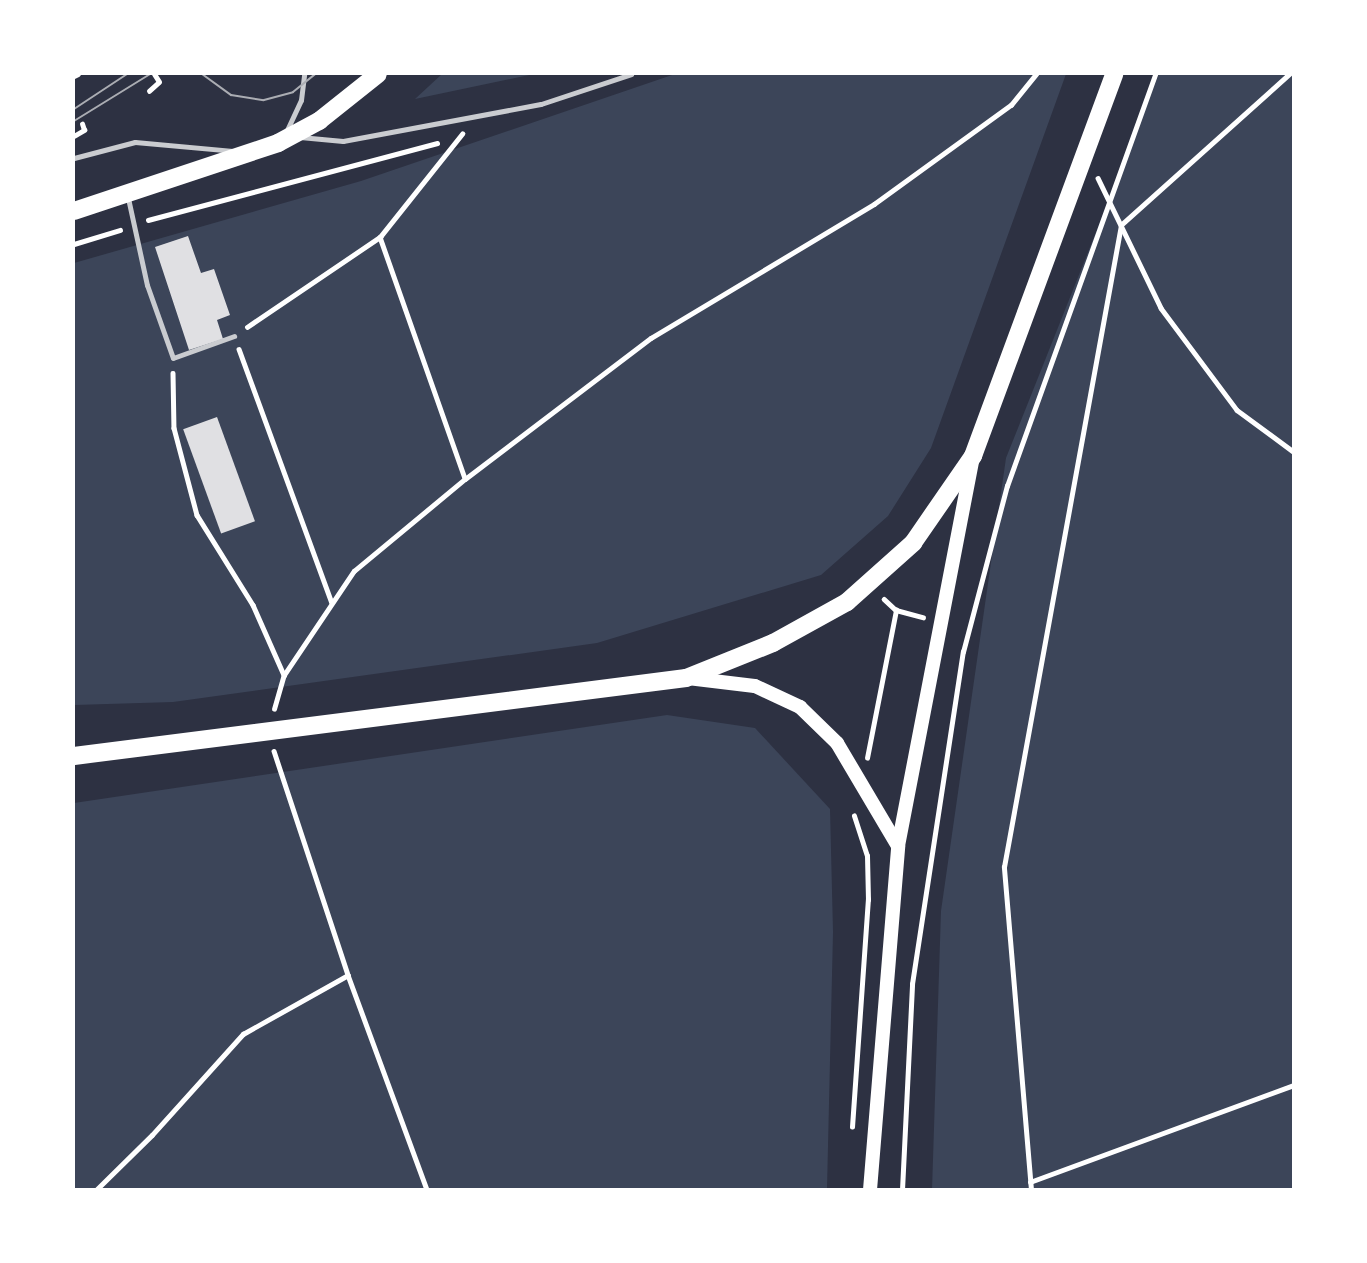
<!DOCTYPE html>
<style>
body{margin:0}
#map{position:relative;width:1367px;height:1263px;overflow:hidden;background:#2d3142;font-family:"Exo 2",sans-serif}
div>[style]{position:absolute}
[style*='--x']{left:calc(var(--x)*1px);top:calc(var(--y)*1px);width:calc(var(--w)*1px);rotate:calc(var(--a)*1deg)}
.green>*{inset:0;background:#3c4559}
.building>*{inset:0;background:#e0e0e3;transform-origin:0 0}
.path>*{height:4.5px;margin:-2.25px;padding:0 2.25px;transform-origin:2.25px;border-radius:2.25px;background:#fff}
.service>*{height:5px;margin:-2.5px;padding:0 2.5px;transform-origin:2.5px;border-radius:2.5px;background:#caccd0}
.secondary>*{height:14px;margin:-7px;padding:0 7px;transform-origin:7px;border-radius:7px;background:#fff}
.primary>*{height:18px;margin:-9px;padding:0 9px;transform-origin:9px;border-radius:9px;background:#fff}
.tram>*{height:2px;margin:-1px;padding:0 1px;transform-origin:1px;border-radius:1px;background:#abadb3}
span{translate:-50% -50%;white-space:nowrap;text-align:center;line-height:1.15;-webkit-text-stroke:6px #fff;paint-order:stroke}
.frame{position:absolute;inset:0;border:75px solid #fff;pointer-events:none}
</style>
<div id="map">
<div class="green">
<div style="clip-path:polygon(442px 74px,534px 74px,415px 99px)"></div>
<div style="clip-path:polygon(675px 74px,1066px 74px,931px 448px,888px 516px,821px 575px,597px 643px,173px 702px,74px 705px,74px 263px,361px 181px)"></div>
<div style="clip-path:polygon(1159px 74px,1293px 74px,1293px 1189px,932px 1190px,941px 911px,1006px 458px)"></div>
<div style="clip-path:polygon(667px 715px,755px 728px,830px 809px,833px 932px,827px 1189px,74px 1189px,74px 803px)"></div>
</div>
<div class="building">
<div style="clip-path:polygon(188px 236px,201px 273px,214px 269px,230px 315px,217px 320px,223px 339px,189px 350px,155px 247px)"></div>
<div style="left:217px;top:417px;width:111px;height:36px;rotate:70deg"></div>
</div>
<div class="path">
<div style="--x:74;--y:76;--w:4;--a:-27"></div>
<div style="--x:149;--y:91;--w:13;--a:-42"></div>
<div style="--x:159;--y:82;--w:9;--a:-122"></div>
<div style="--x:74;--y:136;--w:12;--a:-31"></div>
<div style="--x:84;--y:130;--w:6;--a:-108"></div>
<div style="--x:1098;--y:178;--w:144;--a:64.1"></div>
<div style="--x:1161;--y:308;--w:127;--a:53.3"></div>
<div style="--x:1237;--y:410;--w:71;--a:36.4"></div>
<div style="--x:148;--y:220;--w:299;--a:-14.9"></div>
<div style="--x:380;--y:237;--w:256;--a:70.6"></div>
<div style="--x:74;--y:244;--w:48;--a:-16.9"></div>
<div style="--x:247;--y:327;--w:161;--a:-34.1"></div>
<div style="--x:380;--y:237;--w:132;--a:-51.5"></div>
<div style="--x:239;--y:349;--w:270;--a:69.9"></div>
<div style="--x:173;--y:373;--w:55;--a:89"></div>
<div style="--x:174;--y:428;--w:90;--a:75.2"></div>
<div style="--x:197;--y:515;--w:106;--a:58.1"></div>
<div style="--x:253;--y:605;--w:77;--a:66.1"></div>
<div style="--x:884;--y:599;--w:16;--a:43"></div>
<div style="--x:274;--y:709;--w:35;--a:-74"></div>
<div style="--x:284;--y:675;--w:125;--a:-56.1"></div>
<div style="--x:354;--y:571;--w:144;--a:-39.7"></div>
<div style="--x:465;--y:479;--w:233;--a:-37.2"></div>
<div style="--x:651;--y:338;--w:260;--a:-31"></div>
<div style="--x:874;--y:204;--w:169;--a:-35.9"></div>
<div style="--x:1011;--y:105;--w:40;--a:-51"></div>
<div style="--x:274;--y:751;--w:236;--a:71.7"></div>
<div style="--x:348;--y:975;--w:229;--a:69.8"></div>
<div style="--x:867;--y:758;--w:151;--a:-78.9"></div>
<div style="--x:896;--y:610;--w:28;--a:15"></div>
<div style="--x:852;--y:1127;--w:228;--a:-86"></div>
<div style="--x:868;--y:900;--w:44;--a:-91.3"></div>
<div style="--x:867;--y:856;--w:42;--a:-108"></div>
<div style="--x:1030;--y:1182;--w:281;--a:-20.2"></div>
<div style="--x:96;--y:1190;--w:78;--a:-44.5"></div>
<div style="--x:152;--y:1135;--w:136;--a:-48"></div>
<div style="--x:243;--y:1034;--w:120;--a:-29.3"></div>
<div style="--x:902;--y:1190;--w:206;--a:-87.2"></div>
<div style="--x:912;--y:984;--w:336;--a:-81.3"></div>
<div style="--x:963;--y:652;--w:172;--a:-75.2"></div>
<div style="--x:1007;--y:486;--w:438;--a:-70.2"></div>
<div style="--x:1031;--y:1190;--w:324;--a:-94.8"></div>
<div style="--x:1004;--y:867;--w:653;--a:-79.67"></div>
<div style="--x:1121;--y:225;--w:226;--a:-41.9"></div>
</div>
<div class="service">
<div style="--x:287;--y:130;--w:33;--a:-65"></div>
<div style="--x:301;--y:100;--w:26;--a:-83"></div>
<div style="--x:300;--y:137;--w:43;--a:5.3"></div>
<div style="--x:343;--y:141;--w:201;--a:-10.6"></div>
<div style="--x:541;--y:104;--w:95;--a:-18.4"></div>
<div style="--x:74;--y:158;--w:63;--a:-14.7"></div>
<div style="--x:135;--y:142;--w:98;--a:5.2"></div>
<div style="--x:128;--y:198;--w:89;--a:77.7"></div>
<div style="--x:147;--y:285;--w:77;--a:70.4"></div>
<div style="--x:173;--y:358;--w:65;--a:-19.8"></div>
</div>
<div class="secondary">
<div style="--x:688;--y:678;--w:67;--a:6.8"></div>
<div style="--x:755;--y:686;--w:50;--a:25"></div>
<div style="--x:800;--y:707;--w:52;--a:44.2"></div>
<div style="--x:837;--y:743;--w:120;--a:59.4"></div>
<div style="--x:870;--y:1190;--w:345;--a:-85.3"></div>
<div style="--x:898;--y:846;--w:393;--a:-79.1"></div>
</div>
<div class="primary">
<div style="--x:74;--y:211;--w:215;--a:-18.4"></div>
<div style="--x:278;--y:143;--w:47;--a:-28.2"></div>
<div style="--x:319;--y:121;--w:75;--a:-38.5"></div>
<div style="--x:74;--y:756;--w:617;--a:-7.26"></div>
<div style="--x:686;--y:678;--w:94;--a:-21.9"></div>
<div style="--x:773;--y:643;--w:85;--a:-29"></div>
<div style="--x:847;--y:602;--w:89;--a:-41.8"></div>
<div style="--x:913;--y:543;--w:106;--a:-55.4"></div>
<div style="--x:973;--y:456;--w:407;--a:-69.7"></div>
</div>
<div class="tram">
<div style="--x:202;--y:74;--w:36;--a:36"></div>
<div style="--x:231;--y:95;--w:33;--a:9"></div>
<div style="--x:264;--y:100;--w:30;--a:-15"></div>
<div style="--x:293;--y:92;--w:28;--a:-39"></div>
<div style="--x:74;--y:109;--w:64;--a:-33.4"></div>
<div style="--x:74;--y:121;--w:89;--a:-31.7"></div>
</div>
<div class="frame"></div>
</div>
